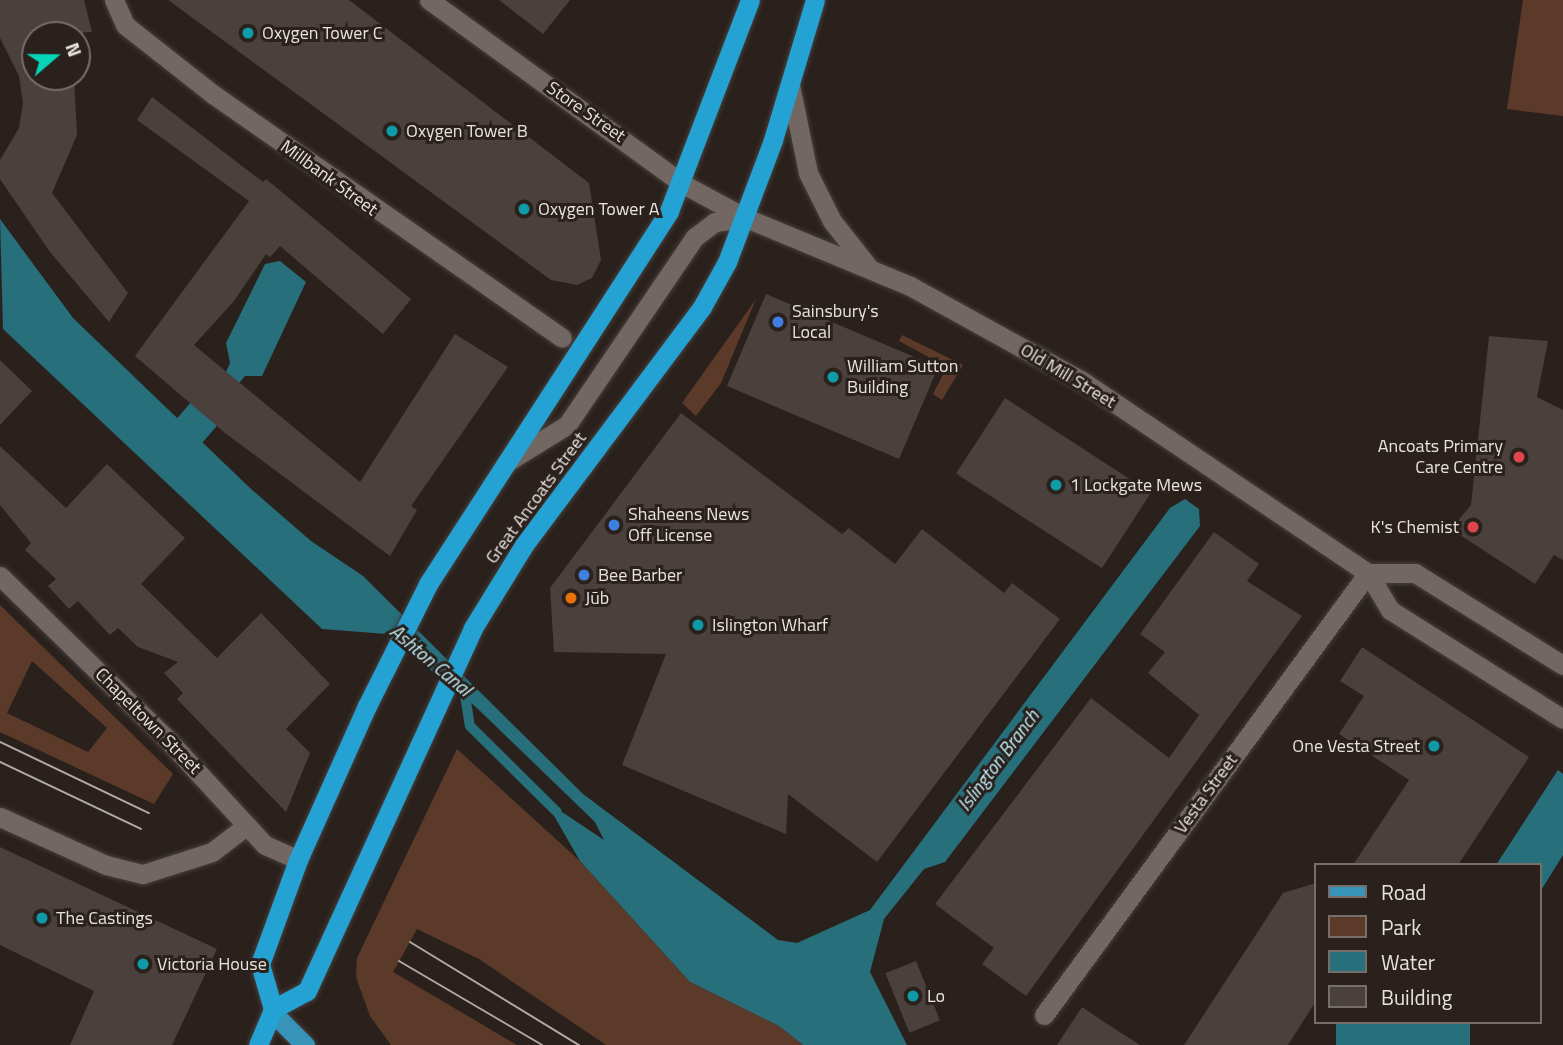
<!DOCTYPE html>
<meta charset="utf-8">
<style>
body{margin:0}
#map{position:relative;width:1563px;height:1045px;overflow:hidden;background:#2a211d;font-family:"Titillium Web",sans-serif}
div>[style]{position:absolute}
[style*='--x']{left:calc(var(--x)*1px);top:calc(var(--y)*1px);width:calc(var(--w)*1px);rotate:calc(var(--a)*1deg)}
.green>*{inset:0;background:#5c3a2a}
.water>*{inset:0;background:#266f7b;transform-origin:0 0}
.stream>*{height:10px;margin:-5px;padding:0 5px;transform-origin:5px;border-radius:5px;background:#266f7b}
.canal>*{height:35px;margin:-17.5px;padding:0 17.5px;transform-origin:17.5px;border-radius:17.5px;background:#266f7b}
.building>*{inset:0;background:#4a403c;transform-origin:0 0}
.roads{filter:drop-shadow(0 0 2px #463f3b) drop-shadow(0 0 2px #463f3b)}
.minor>*{height:19px;margin:-9.5px;padding:0 9.5px;transform-origin:9.5px;border-radius:9.5px;background:#726763}
.tertiary>*{height:19px;margin:-9.5px;padding:0 9.5px;transform-origin:9.5px;border-radius:9.5px;background:#726763}
.primary>*{height:19px;margin:-9.5px;padding:0 9.5px;transform-origin:9.5px;border-radius:9.5px;background:#3793b7}
.trunk>*{height:19px;margin:-9.5px;padding:0 9.5px;transform-origin:9.5px;border-radius:9.5px;background:#24a2d3}
.tram>*{height:2px;margin:-1px;padding:0 1px;transform-origin:1px;border-radius:1px;background:#b0a9a5}
.dots>*{width:19px;height:19px;translate:-50% -50%;box-sizing:border-box;border:4px solid #2a211d;border-radius:50%}
span{translate:-50% -50%;white-space:nowrap;text-align:center;line-height:1.15;-webkit-text-stroke:6px #2a211d;paint-order:stroke}
.poi-label{font-size:18px;color:#e8e2df}
.left{translate:0 -50%;text-align:left}
.right{translate:-100% -50%;text-align:right}
.street-label{font-size:18px;color:#e8e2df}
.water-label{font-size:19px;color:#c0edf6;font-style:italic}
.legend{position:absolute;left:1314px;top:863px;width:228px;height:161px;box-sizing:border-box;background:#2a211d;border:2px solid #766e6b;margin:0;padding:9px 12px;list-style:none;font-size:21px;color:#e8e2df}
.legend li{display:flex;align-items:center;gap:14px;height:35px}
.legend b{width:35px;border:2px solid #766e6b}
.north{position:absolute;left:21px;top:21px;width:70px;height:70px;box-sizing:border-box;background:#2a211d;border:2px solid #766e6b;border-radius:50%;rotate:70deg;font-size:19px;font-weight:700;line-height:28px;text-align:center;color:#e8e2df}
.north::after{content:'';display:block;margin:auto;width:24px;height:32px;background:#05d5b6;clip-path:polygon(50% 0,100% 100%,50% 72%,0 100%)}
</style>
<div id="map">
<div class="green">
<div style="clip-path:polygon(1523px 0,1563px 0,1563px 116px,1507px 109px)"></div>
<div style="clip-path:polygon(756px 299px,721px 383px,696px 416px,682px 403px)"></div>
<div style="clip-path:polygon(902px 335px,963px 365px,942px 400px,933px 394px,947px 367px,899px 341px)"></div>
<div style="clip-path:polygon(evenodd,0 605px,173px 774px,154px 804px,0 732px,0 605px,32px 661px,107px 728px,88px 752px,7px 713px,32px 661px)"></div>
<div style="clip-path:polygon(457px 749px,580px 861px,690px 982px,779px 1026px,803px 1045px,606px 1045px,479px 959px,417px 929px,393px 972px,517px 1045px,391px 1045px,370px 1016px,356px 977px,357px 958px)"></div>
</div>
<div class="water">
<div style="clip-path:polygon(0 219px,73px 318px,251px 489px,311px 541px,363px 576px,583px 794px,778px 940px,797px 943px,870px 910px,1170px 508px,1185px 499px,1199px 509px,1200px 526px,945px 862px,924px 869px,884px 919px,870px 972px,907px 1045px,803px 1045px,779px 1026px,690px 982px,580px 861px,553px 814px,562px 812px,604px 840px,595px 822px,477px 708px,387px 634px,322px 629px,3px 329px)"></div>
<div style="clip-path:polygon(280px 261px,306px 282px,262px 376px,245px 376px,239px 383px,226px 372px,230px 363px,226px 343px,265px 264px)"></div>
<div style="clip-path:polygon(1558px 770px,1563px 774px,1563px 855px,1540px 892px,1540px 865px,1496px 865px)"></div>
<div style="left:1336px;top:1022px;width:134px;height:27px"></div>
</div>
<div class="stream">
<div style="--x:464;--y:689;--w:37;--a:81"></div>
<div style="--x:470;--y:726;--w:122;--a:44.7"></div>
</div>
<div class="canal">
<div style="--x:173;--y:449;--w:45;--a:-49.5"></div>
</div>
<div class="building">
<div style="clip-path:polygon(0 0,84px 0,92px 32px,35px 35px,35px 77px,74px 77px,77px 135px,52px 193px,128px 293px,109px 322px,50px 252px,0 179px,0 160px,19px 128px,23px 103px,19px 76px,0 38px)"></div>
<div style="clip-path:polygon(168px 0,349px 0,589px 183px,601px 260px,592px 278px,577px 285px,551px 280px)"></div>
<div style="clip-path:polygon(499px 0,570px 0,543px 34px)"></div>
<div style="clip-path:polygon(152px 97px,263px 182px,266px 179px,411px 299px,383px 334px,280px 246px,270px 257px,266px 254px,234px 301px,194px 345px,360px 482px,455px 334px,508px 367px,411px 506px,417px 510px,390px 556px,225px 433px,135px 356px,249px 201px,137px 120px)"></div>
<div style="left:766px;top:294px;width:187px;height:100px;rotate:23deg"></div>
<div style="clip-path:polygon(1489px 336px,1548px 341px,1537px 397px,1563px 410px,1563px 560px,1554px 555px,1535px 584px,1451px 529px,1471px 505px)"></div>
<div style="clip-path:polygon(0 360px,32px 391px,0 425px)"></div>
<div style="left:1005px;top:398px;width:174px;height:90px;rotate:33deg"></div>
<div style="clip-path:polygon(681px 413px,842px 534px,849px 528px,895px 564px,922px 529px,1004px 593px,1012px 583px,1060px 619px,877px 862px,788px 794px,786px 834px,622px 765px,666px 654px,554px 652px,550px 588px)"></div>
<div style="clip-path:polygon(0 446px,66px 508px,107px 464px,185px 538px,141px 584px,217px 658px,261px 613px,330px 684px,286px 729px,310px 753px,286px 812px,177px 699px,183px 693px,164px 673px,178px 662px,138px 647px,118px 628px,110px 635px,78px 601px,69px 609px,48px 586px,56px 579px,25px 550px,31px 543px,0 505px)"></div>
<div style="clip-path:polygon(1214px 532px,1259px 564px,1247px 581px,1302px 616px,1026px 996px,982px 964px,994px 948px,935px 904px,1091px 698px,1169px 758px,1199px 715px,1148px 673px,1165px 652px,1140px 634px)"></div>
<div style="clip-path:polygon(1362px 647px,1529px 757px,1458px 865px,1353px 865px,1409px 780px,1339px 734px,1364px 696px,1340px 681px)"></div>
<div style="clip-path:polygon(0 847px,217px 949px,172px 1045px,70px 1045px,94px 991px,0 945px)"></div>
<div style="clip-path:polygon(1316px 883px,1316px 1001px,1288px 1045px,1184px 1045px,1283px 893px)"></div>
<div style="left:916px;top:961px;width:64px;height:33px;rotate:68deg"></div>
<div style="clip-path:polygon(1082px 1007px,1104px 1022px,1140px 1045px,1057px 1045px)"></div>
</div>
<div class="roads">
<div class="minor">
<div style="--x:114;--y:0;--w:27;--a:66"></div>
<div style="--x:125;--y:25;--w:113;--a:38.2"></div>
<div style="--x:214;--y:95;--w:424;--a:34.9"></div>
<div style="--x:0;--y:576;--w:235;--a:44.3"></div>
<div style="--x:168;--y:740;--w:143;--a:47.3"></div>
<div style="--x:265;--y:845;--w:36;--a:24"></div>
<div style="--x:0;--y:817;--w:116;--a:24.4"></div>
<div style="--x:106;--y:865;--w:38;--a:14"></div>
<div style="--x:143;--y:874;--w:72;--a:-17.7"></div>
<div style="--x:212;--y:852;--w:44;--a:-37.6"></div>
<div style="--x:1044;--y:1015;--w:548;--a:-53.76"></div>
</div>
<div class="tertiary">
<div style="--x:429;--y:0;--w:314;--a:35.9"></div>
<div style="--x:683;--y:184;--w:72;--a:28.4"></div>
<div style="--x:746;--y:218;--w:178;--a:22.5"></div>
<div style="--x:910;--y:286;--w:196;--a:28.9"></div>
<div style="--x:1082;--y:381;--w:344;--a:33.9"></div>
<div style="--x:1368;--y:573;--w:43;--a:59.3"></div>
<div style="--x:1390;--y:610;--w:204;--a:32.2"></div>
<div style="--x:790;--y:85;--w:90;--a:78.4"></div>
<div style="--x:808;--y:173;--w:54;--a:63.4"></div>
<div style="--x:832;--y:221;--w:61;--a:51.6"></div>
<div style="--x:507;--y:462;--w:70;--a:-31.7"></div>
<div style="--x:567;--y:425;--w:227;--a:-55.8"></div>
<div style="--x:695;--y:237;--w:25;--a:-37"></div>
<div style="--x:715;--y:222;--w:30;--a:-8"></div>
<div style="--x:1368;--y:573;--w:47;--a:0"></div>
<div style="--x:1415;--y:573;--w:174;--a:31.9"></div>
</div>
<div class="primary">
<div style="--x:272;--y:1012;--w:47;--a:45"></div>
</div>
<div class="trunk">
<div style="--x:273;--y:1009;--w:38;--a:-28"></div>
<div style="--x:307;--y:991;--w:399;--a:-65.4"></div>
<div style="--x:473;--y:628;--w:97;--a:-58.4"></div>
<div style="--x:524;--y:545;--w:297;--a:-53.2"></div>
<div style="--x:702;--y:307;--w:51;--a:-60.9"></div>
<div style="--x:727;--y:262;--w:130;--a:-69.3"></div>
<div style="--x:773;--y:140;--w:146;--a:-73.3"></div>
<div style="--x:258;--y:1045;--w:39;--a:-67"></div>
<div style="--x:273;--y:1009;--w:47;--a:-106.1"></div>
<div style="--x:260;--y:964;--w:111;--a:-69.9"></div>
<div style="--x:298;--y:860;--w:169;--a:-65.9"></div>
<div style="--x:367;--y:706;--w:136;--a:-63.4"></div>
<div style="--x:428;--y:584;--w:444;--a:-57.1"></div>
<div style="--x:669;--y:211;--w:226;--a:-69"></div>
</div>
</div>
<div class="tram">
<div style="--x:0;--y:742;--w:165;--a:25.5"></div>
<div style="--x:0;--y:762;--w:156;--a:25.4"></div>
<div style="--x:410;--y:942;--w:198;--a:31.4"></div>
<div style="--x:399;--y:961;--w:166;--a:30.4"></div>
</div>
<div class="dots">
<div style="left:248px;top:33px;background:#0f9aa8"></div>
<div style="left:392px;top:131px;background:#0f9aa8"></div>
<div style="left:524px;top:209px;background:#0f9aa8"></div>
<div style="left:778px;top:322px;background:#3f7fe0"></div>
<div style="left:833px;top:377px;background:#0f9aa8"></div>
<div style="left:1519px;top:457px;background:#e0444e"></div>
<div style="left:1056px;top:485px;background:#0f9aa8"></div>
<div style="left:614px;top:525px;background:#3f7fe0"></div>
<div style="left:1473px;top:527px;background:#e0444e"></div>
<div style="left:584px;top:575px;background:#3f7fe0"></div>
<div style="left:571px;top:598px;background:#e8710a"></div>
<div style="left:698px;top:625px;background:#0f9aa8"></div>
<div style="left:1434px;top:746px;background:#0f9aa8"></div>
<div style="left:42px;top:918px;background:#0f9aa8"></div>
<div style="left:143px;top:964px;background:#0f9aa8"></div>
<div style="left:913px;top:996px;background:#0f9aa8"></div>
</div>
<div class="poi-label">
<span class="left" style="left:262px;top:33px">Oxygen Tower C</span>
<span class="left" style="left:406px;top:131px">Oxygen Tower B</span>
<span class="left" style="left:538px;top:209px">Oxygen Tower A</span>
<span class="left" style="left:792px;top:322px">Sainsbury's<br>Local</span>
<span class="left" style="left:847px;top:377px">William Sutton<br>Building</span>
<span class="right" style="left:1503px;top:457px">Ancoats Primary<br>Care Centre</span>
<span class="left" style="left:1070px;top:485px">1 Lockgate Mews</span>
<span class="left" style="left:628px;top:525px">Shaheens News<br>Off License</span>
<span class="right" style="left:1459px;top:527px">K's Chemist</span>
<span class="left" style="left:598px;top:575px">Bee Barber</span>
<span class="left" style="left:585px;top:598px">Jūb</span>
<span class="left" style="left:712px;top:625px">Islington Wharf</span>
<span class="right" style="left:1420px;top:746px">One Vesta Street</span>
<span class="left" style="left:56px;top:918px">The Castings</span>
<span class="left" style="left:157px;top:964px">Victoria House</span>
<span class="left" style="left:927px;top:996px">Lo</span>
</div>
<div class="street-label">
<span style="left:586px;top:112px;rotate:35deg">Store Street</span>
<span style="left:329px;top:178px;rotate:36deg">Millbank Street</span>
<span style="left:1068px;top:376px;rotate:31deg">Old Mill Street</span>
<span style="left:536px;top:498px;rotate:-54deg">Great Ancoats Street</span>
<span style="left:148px;top:721px;rotate:45deg">Chapeltown Street</span>
<span style="left:1206px;top:794px;rotate:-54deg">Vesta Street</span>
</div>
<div class="water-label">
<span style="left:431px;top:660px;rotate:40deg">Ashton Canal</span>
<span style="left:998px;top:760px;rotate:-53deg">Islington Branch</span>
</div>
<ul class="legend">
<li><b style="height:9px;background:#3793b7"></b>Road</li>
<li><b style="height:19px;background:#5c3a2a"></b>Park</li>
<li><b style="height:19px;background:#266f7b"></b>Water</li>
<li><b style="height:19px;background:#4a403c"></b>Building</li>
</ul>
<div class="north">N</div>
</div>
